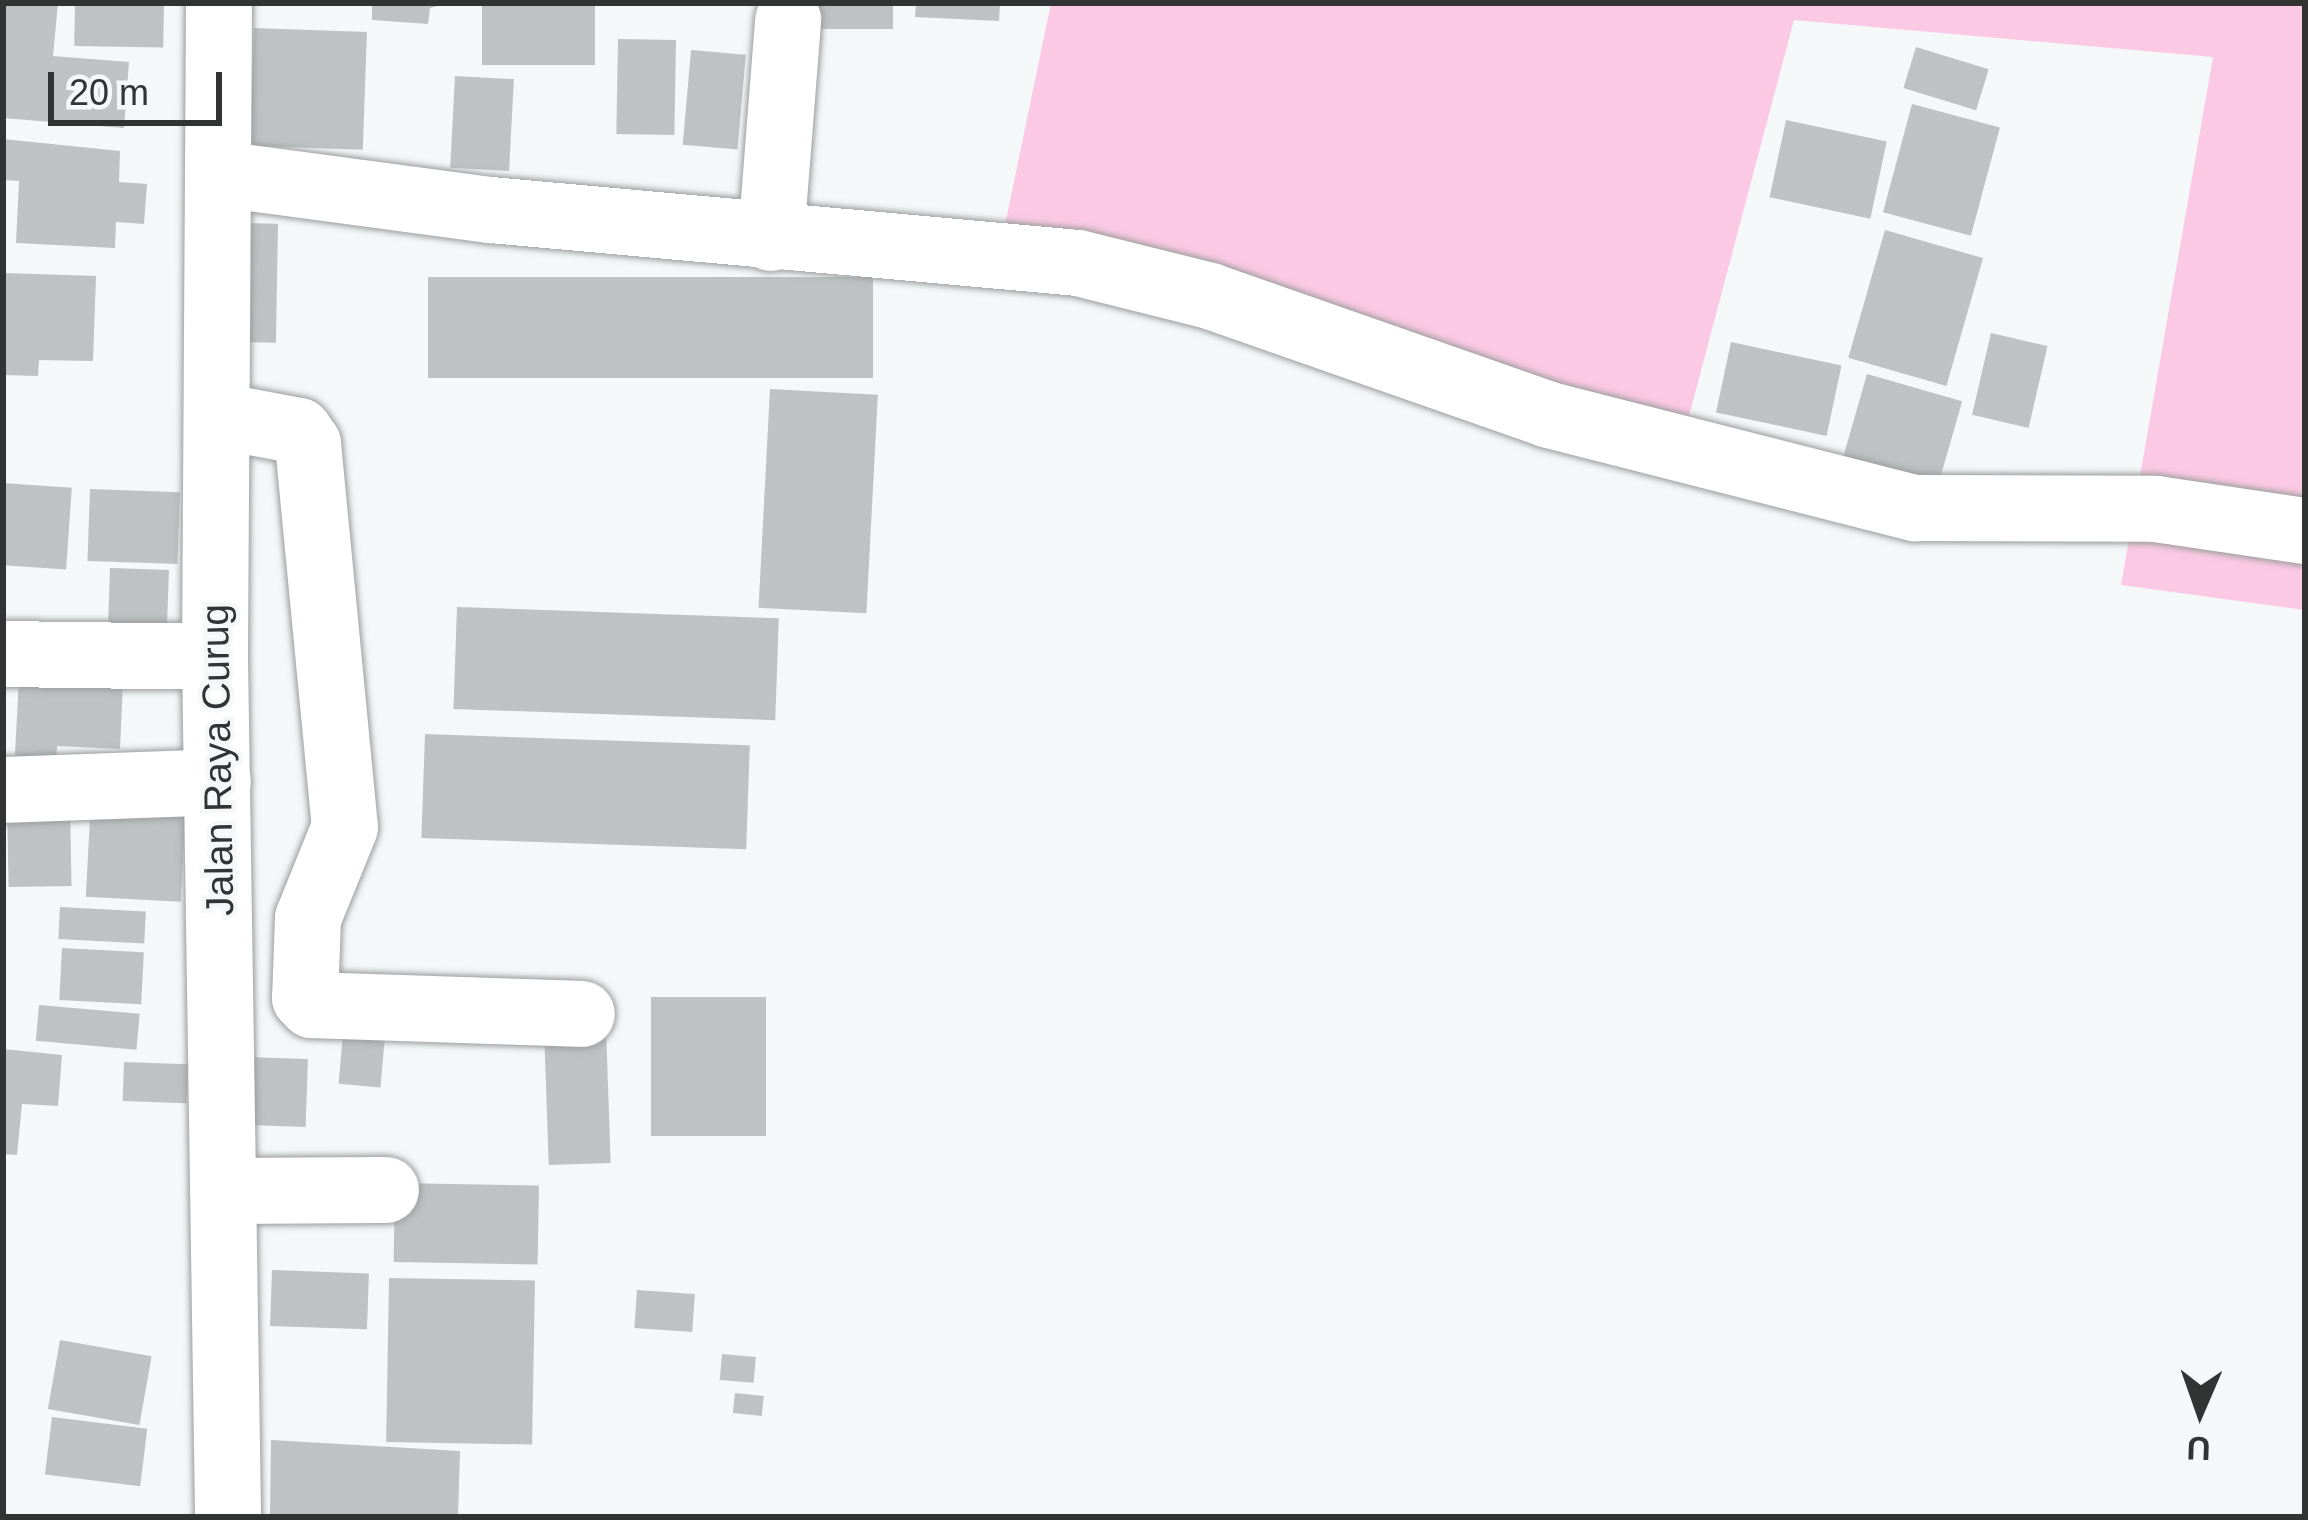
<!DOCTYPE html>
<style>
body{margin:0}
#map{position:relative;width:2308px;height:1520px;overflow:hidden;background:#f5f8f9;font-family:Helvetica,sans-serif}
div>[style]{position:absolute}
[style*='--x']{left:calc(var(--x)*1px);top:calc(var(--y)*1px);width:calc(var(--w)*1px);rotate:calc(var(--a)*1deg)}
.green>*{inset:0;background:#fcc9e4}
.building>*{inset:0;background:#bec2c3;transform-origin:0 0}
.roads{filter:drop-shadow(0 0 3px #9b9e9f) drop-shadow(0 0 3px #9b9e9f)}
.street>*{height:66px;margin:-33px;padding:0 33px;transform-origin:33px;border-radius:33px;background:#fff}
.secondary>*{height:66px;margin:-33px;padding:0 33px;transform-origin:33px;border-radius:33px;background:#fff}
span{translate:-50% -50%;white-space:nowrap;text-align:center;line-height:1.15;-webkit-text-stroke:9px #f5f8f9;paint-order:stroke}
.street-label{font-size:39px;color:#323434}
.frame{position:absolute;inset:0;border:6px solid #323434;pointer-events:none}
.north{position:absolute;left:2140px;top:1352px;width:120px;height:120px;-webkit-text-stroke:9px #f5f8f9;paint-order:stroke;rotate:182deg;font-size:33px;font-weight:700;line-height:48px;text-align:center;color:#323434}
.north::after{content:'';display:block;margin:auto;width:42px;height:54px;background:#323434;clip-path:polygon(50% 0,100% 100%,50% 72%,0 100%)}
.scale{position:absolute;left:48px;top:72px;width:174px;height:54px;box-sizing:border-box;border:6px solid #323434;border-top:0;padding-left:15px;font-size:36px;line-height:42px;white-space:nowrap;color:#323434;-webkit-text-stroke:9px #f5f8f9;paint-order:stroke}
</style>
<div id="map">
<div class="green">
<div style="clip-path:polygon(1051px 3px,2305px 3px,2305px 610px,2121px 585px,2213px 57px,1794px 20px,1675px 469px,999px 254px)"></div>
</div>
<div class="building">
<div style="clip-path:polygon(3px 3px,58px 3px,53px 56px,129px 62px,124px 128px,3px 118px)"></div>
<div style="left:75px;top:3px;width:89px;height:43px;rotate:1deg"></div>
<div style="clip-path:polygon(372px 3px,448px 3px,430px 8px,428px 24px,372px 20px)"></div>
<div style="left:482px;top:3px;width:113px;height:62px"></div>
<div style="left:796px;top:3px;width:97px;height:26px"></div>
<div style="clip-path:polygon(916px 3px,1000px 3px,999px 21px,915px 17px)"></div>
<div style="left:254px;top:28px;width:113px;height:118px;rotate:2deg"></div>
<div style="left:618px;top:39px;width:58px;height:95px;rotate:1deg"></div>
<div style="left:1916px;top:47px;width:76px;height:43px;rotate:17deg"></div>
<div style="left:691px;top:50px;width:55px;height:95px;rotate:5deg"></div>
<div style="left:455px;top:76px;width:59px;height:92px;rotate:3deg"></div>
<div style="left:1912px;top:104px;width:91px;height:112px;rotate:15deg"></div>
<div style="left:1786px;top:120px;width:103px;height:79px;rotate:12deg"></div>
<div style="clip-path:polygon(3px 139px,120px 151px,119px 182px,147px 184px,144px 224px,116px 222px,115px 248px,16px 243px,19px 181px,3px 180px)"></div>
<div style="left:239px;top:223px;width:39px;height:119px;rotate:1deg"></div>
<div style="left:1885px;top:230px;width:102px;height:133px;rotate:16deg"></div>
<div style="clip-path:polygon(3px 273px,96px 276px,93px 361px,39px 360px,38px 376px,3px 375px)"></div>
<div style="left:873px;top:277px;width:101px;height:445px;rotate:90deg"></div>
<div style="left:1991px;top:333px;width:58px;height:84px;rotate:13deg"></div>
<div style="left:1731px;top:342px;width:113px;height:72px;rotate:12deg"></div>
<div style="left:1867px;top:374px;width:99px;height:96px;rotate:16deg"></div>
<div style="left:770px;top:389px;width:108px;height:219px;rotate:3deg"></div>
<div style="left:3px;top:483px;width:69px;height:82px;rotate:4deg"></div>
<div style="left:90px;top:489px;width:90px;height:72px;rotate:2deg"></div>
<div style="left:110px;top:568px;width:59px;height:67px;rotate:2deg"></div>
<div style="left:457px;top:607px;width:322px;height:102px;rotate:2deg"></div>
<div style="clip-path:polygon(19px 678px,123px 682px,120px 749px,57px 746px,56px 774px,14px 772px)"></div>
<div style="left:425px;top:734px;width:325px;height:104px;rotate:2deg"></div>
<div style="left:91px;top:798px;width:95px;height:99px;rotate:3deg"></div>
<div style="left:70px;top:799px;width:87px;height:63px;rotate:89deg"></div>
<div style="left:60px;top:907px;width:86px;height:32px;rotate:3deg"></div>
<div style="left:62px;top:948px;width:82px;height:52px;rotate:3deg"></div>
<div style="left:651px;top:997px;width:115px;height:139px"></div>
<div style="left:39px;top:1005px;width:101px;height:36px;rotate:5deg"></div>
<div style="left:344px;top:1022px;width:42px;height:62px;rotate:5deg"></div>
<div style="left:606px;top:1028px;width:135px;height:62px;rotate:88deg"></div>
<div style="clip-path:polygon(3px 1049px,62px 1055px,58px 1106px,22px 1104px,17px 1155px,3px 1154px)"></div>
<div style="left:249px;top:1057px;width:59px;height:68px;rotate:2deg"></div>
<div style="left:124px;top:1062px;width:64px;height:39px;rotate:2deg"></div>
<div style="left:395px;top:1183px;width:144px;height:79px;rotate:1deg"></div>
<div style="left:272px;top:1270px;width:97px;height:56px;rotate:2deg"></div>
<div style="left:389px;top:1278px;width:146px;height:164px;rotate:1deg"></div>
<div style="left:637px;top:1290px;width:58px;height:38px;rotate:4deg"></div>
<div style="left:60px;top:1340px;width:93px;height:70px;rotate:10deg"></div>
<div style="left:722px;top:1354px;width:34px;height:26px;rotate:5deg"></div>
<div style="left:735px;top:1393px;width:29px;height:20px;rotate:6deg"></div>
<div style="left:52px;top:1417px;width:96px;height:58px;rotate:7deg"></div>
<div style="clip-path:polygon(271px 1440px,460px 1451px,458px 1517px,270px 1517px)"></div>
</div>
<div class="roads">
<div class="street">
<div style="--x:220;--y:174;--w:273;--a:7.6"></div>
<div style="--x:491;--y:210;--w:589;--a:5.16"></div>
<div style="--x:1078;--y:263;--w:136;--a:14"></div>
<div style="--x:1210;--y:296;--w:359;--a:19.3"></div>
<div style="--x:1549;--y:415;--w:378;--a:14.3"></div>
<div style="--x:1915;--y:508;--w:241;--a:0.2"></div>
<div style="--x:2156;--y:509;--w:151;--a:8.4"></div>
<div style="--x:771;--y:238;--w:219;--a:-85.5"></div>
<div style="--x:219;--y:416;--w:81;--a:10.6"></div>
<div style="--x:299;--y:431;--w:16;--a:55"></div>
<div style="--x:308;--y:444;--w:385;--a:84.5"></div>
<div style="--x:345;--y:827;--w:98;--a:112.1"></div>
<div style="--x:308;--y:918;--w:80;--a:92.1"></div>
<div style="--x:305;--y:998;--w:10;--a:45"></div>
<div style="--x:312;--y:1005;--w:270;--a:1.9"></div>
<div style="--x:3;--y:654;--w:212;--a:0.8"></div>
<div style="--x:3;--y:790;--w:215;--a:-2.1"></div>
<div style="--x:223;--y:1191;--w:163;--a:-0.4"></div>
</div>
<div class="secondary">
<div style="--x:219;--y:3;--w:654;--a:90.35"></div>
<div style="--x:215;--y:657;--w:860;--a:89.13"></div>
</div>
</div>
<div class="street-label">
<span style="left:218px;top:760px;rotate:-91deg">Jalan Raya Curug</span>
</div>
<div class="frame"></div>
<div class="north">U</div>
<div class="scale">20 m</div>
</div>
